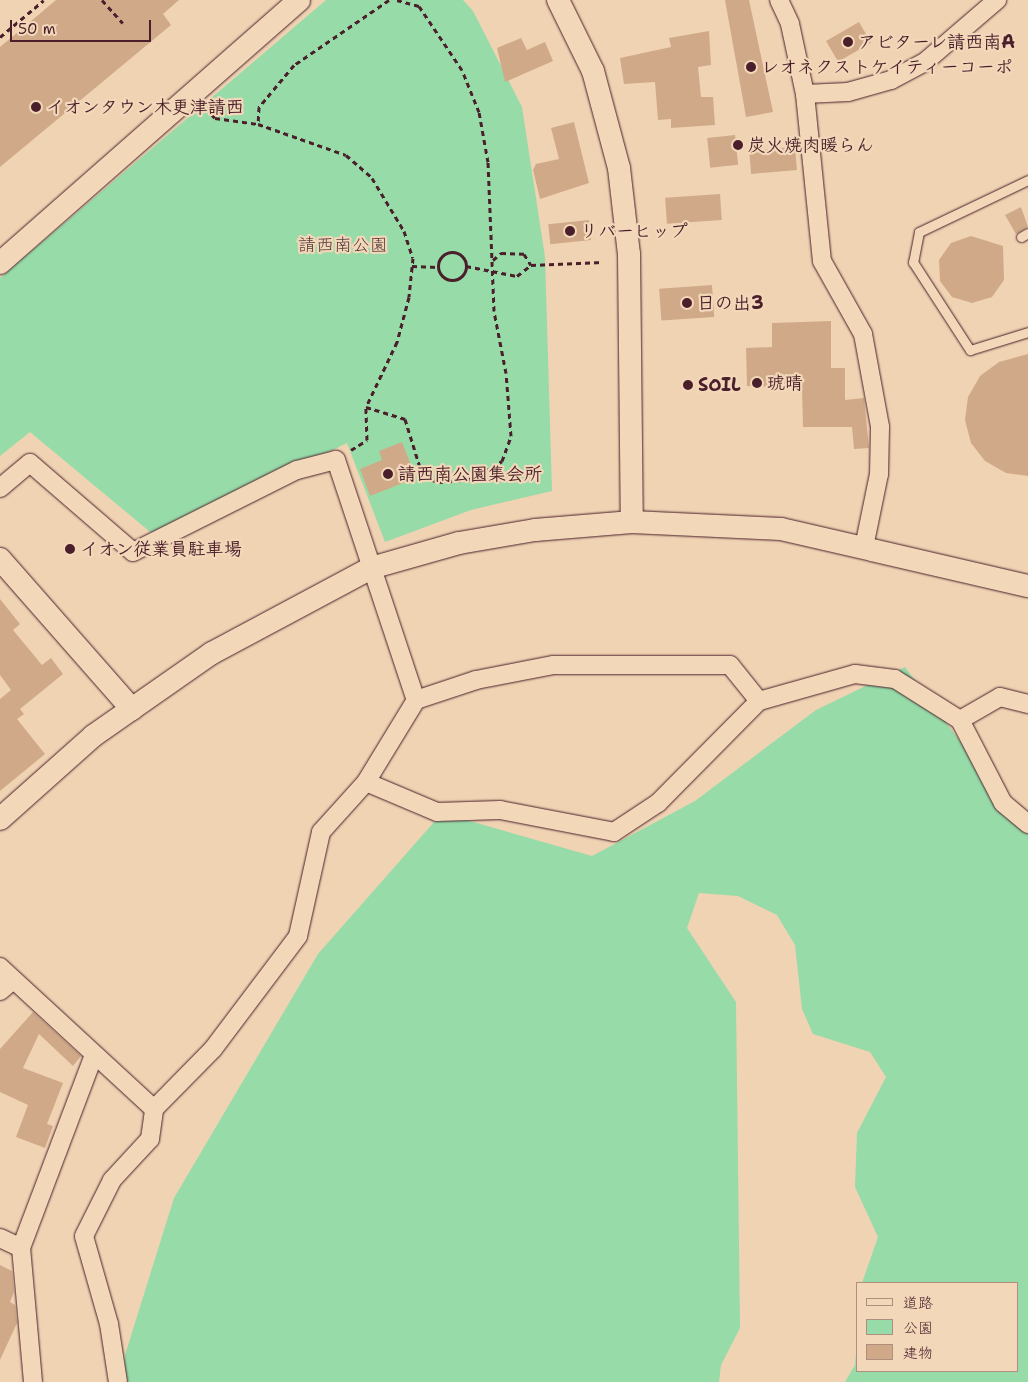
<!DOCTYPE html>
<meta charset="utf-8">
<style>
body{margin:0}
#map{position:relative;width:1028px;height:1382px;overflow:hidden;background:#f0d3b3;font-family:"Shantell Sans","Klee One",sans-serif}
div>[style]{position:absolute}
[style*='--x']{left:calc(var(--x)*1px);top:calc(var(--y)*1px);width:calc(var(--w)*1px);rotate:calc(var(--a)*1deg)}
.green>*{inset:0;background:#96dba8}
.building>*{inset:0;background:#d0aa88;transform-origin:0 0}
.path>*{height:3px;margin-top:-1.5px;transform-origin:0;background:repeating-linear-gradient(90deg,#4a1f2b 0 5px,transparent 0 9px)}
.path>.ring{margin:-1.5px;padding:0;box-sizing:content-box;background:none;border:3px solid #4a1f2b;border-radius:50%}
.roads{filter:drop-shadow(0 0 1px #4a1f2b) drop-shadow(0 0 1px #4a1f2b)}
.service>*{height:9px;margin:-4.5px;padding:0 4.5px;transform-origin:4.5px;border-radius:4.5px;background:#f2d7b9}
.minor>*{height:18px;margin:-9px;padding:0 9px;transform-origin:9px;border-radius:9px;background:#f2d7b9}
.tertiary>*{height:22px;margin:-11px;padding:0 11px;transform-origin:11px;border-radius:11px;background:#f2d7b9}
.dots>*{width:14px;height:14px;translate:-50% -50%;box-sizing:border-box;border:2px solid #f2d7b9;border-radius:50%}
span{translate:-50% -50%;white-space:nowrap;text-align:center;line-height:1.15;-webkit-text-stroke:4.5px #f2d7b9;paint-order:stroke}
.poi-label{font-size:18px;color:#4a1f2b;font-weight:700}
.left{translate:0 -50%;text-align:left}
.park-label{font-size:18px;color:#553b3e}
.legend{position:absolute;left:856px;top:1282px;width:162px;height:90px;box-sizing:border-box;background:#f2d7b9;border:1px solid #af8d80;margin:0;padding:6px 9px;list-style:none;font-size:15px;color:#4a1f2b}
.legend li{display:flex;align-items:center;gap:10px;height:25px}
.legend b{width:25px;border:1px solid #af8d80}
.scale{position:absolute;left:10px;top:20px;width:141px;height:22px;box-sizing:border-box;border:2px solid #4a1f2b;border-top:0;padding-left:6px;font-size:15px;line-height:18px;white-space:nowrap;color:#4a1f2b;-webkit-text-stroke:4px #f2d7b9;paint-order:stroke}
</style>
<div id="map">
<div class="green">
<div style="clip-path:polygon(326px 0,463px 0,473px 11px,522px 107px,545px 257px,552px 491px,471px 510px,385px 542px,347px 443px,155px 536px,30px 432px,0 456px,0 278px)"></div>
<div style="clip-path:polygon(905px 667px,1028px 833px,1028px 1382px,845px 1382px,855px 1365px,857px 1342px,857px 1371px,1017px 1371px,1017px 1283px,862px 1283px,878px 1237px,855px 1187px,857px 1133px,886px 1077px,870px 1052px,813px 1034px,802px 1009px,795px 945px,777px 915px,738px 896px,699px 893px,687px 928px,736px 1002px,740px 1328px,721px 1365px,719px 1382px,124px 1382px,125px 1355px,174px 1198px,318px 954px,442px 813px,592px 856px,695px 801px,816px 710px)"></div>
</div>
<div class="building">
<div style="clip-path:polygon(56px 0,179px 0,163px 14px,171px 25px,0 167px,0 47px)"></div>
<div style="clip-path:polygon(725px 0,749px 0,773px 112px,746px 117px)"></div>
<div style="left:859px;top:22px;width:24px;height:38px;rotate:60deg"></div>
<div style="clip-path:polygon(709px 31px,711px 65px,698px 67px,701px 97px,713px 97px,715px 125px,671px 128px,671px 119px,658px 120px,655px 82px,624px 84px,620px 58px,671px 47px,669px 38px)"></div>
<div style="clip-path:polygon(521px 38px,527px 50px,545px 42px,553px 61px,505px 82px,497px 48px)"></div>
<div style="clip-path:polygon(574px 122px,589px 183px,540px 199px,533px 170px,536px 164px,559px 159px,551px 128px)"></div>
<div style="left:735px;top:135px;width:30px;height:28px;rotate:84deg"></div>
<div style="left:795px;top:147px;width:23px;height:46px;rotate:85deg"></div>
<div style="left:720px;top:194px;width:26px;height:55px;rotate:86deg"></div>
<div style="clip-path:polygon(1021px 207px,1028px 227px,1016px 234px,1005px 215px)"></div>
<div style="left:589px;top:220px;width:20px;height:41px;rotate:84deg"></div>
<div style="clip-path:polygon(971px 236px,1003px 246px,1004px 280px,992px 297px,972px 303px,952px 297px,940px 281px,939px 260px,951px 243px)"></div>
<div style="left:712px;top:285px;width:32px;height:53px;rotate:86deg"></div>
<div style="clip-path:polygon(831px 321px,831px 368px,845px 368px,845px 400px,864px 398px,869px 448px,854px 449px,852px 427px,803px 427px,802px 388px,747px 386px,746px 348px,772px 347px,772px 323px)"></div>
<div style="clip-path:polygon(1028px 354px,1028px 476px,1006px 473px,985px 461px,971px 443px,965px 420px,968px 397px,980px 376px,999px 362px)"></div>
<div style="clip-path:polygon(402px 442px,416px 478px,370px 496px,360px 469px,382px 460px,379px 451px)"></div>
<div style="clip-path:polygon(0 599px,20px 624px,13px 630px,42px 665px,51px 658px,63px 674px,20px 709px,24px 714px,17px 719px,45px 754px,0 791px,0 699px,11px 690px,0 675px)"></div>
<div style="clip-path:polygon(33px 1012px,81px 1056px,73px 1066px,39px 1034px,23px 1068px,63px 1083px,47px 1124px,53px 1126px,45px 1148px,16px 1137px,28px 1105px,0 1092px,0 1049px)"></div>
<div style="clip-path:polygon(0 1265px,12px 1271px,14px 1292px,10px 1302px,15px 1305px,17px 1323px,0 1360px)"></div>
</div>
<div class="path">
<div style="--x:102;--y:0;--w:31;--a:48"></div>
<div style="--x:389;--y:0;--w:115;--a:145.6"></div>
<div style="--x:294;--y:65;--w:55;--a:129.8"></div>
<div style="--x:259;--y:107;--w:17;--a:93"></div>
<div style="--x:258;--y:124;--w:93;--a:19.4"></div>
<div style="--x:346;--y:155;--w:35;--a:41"></div>
<div style="--x:372;--y:178;--w:62;--a:58.9"></div>
<div style="--x:404;--y:231;--w:28;--a:72"></div>
<div style="--x:413;--y:258;--w:39;--a:96"></div>
<div style="--x:409;--y:297;--w:47;--a:104.9"></div>
<div style="--x:397;--y:342;--w:72;--a:115.5"></div>
<div style="--x:366;--y:407;--w:41;--a:17.1"></div>
<div style="--x:405;--y:419;--w:61;--a:72.8"></div>
<div style="--x:423;--y:477;--w:16;--a:18"></div>
<div style="--x:438;--y:482;--w:30;--a:-4"></div>
<div style="--x:468;--y:480;--w:39;--a:-29"></div>
<div style="--x:502;--y:461;--w:27;--a:-70"></div>
<div style="--x:511;--y:436;--w:63;--a:-94.5"></div>
<div style="--x:506;--y:373;--w:63;--a:-101"></div>
<div style="--x:494;--y:311;--w:149;--a:-92.3"></div>
<div style="--x:488;--y:162;--w:51;--a:-100.2"></div>
<div style="--x:479;--y:112;--w:45;--a:-112"></div>
<div style="--x:462;--y:70;--w:77;--a:-123.9"></div>
<div style="--x:419;--y:6;--w:23;--a:-165"></div>
<div style="--x:0;--y:37;--w:57;--a:-40.1"></div>
<div style="--x:206;--y:108;--w:13;--a:48"></div>
<div style="--x:215;--y:118;--w:43;--a:7.9"></div>
<div class="ring" style="left:438px;top:252px;width:25px;height:25px"></div>
<div style="--x:493;--y:260;--w:11;--a:-41"></div>
<div style="--x:501;--y:253;--w:23;--a:2"></div>
<div style="--x:524;--y:254;--w:13;--a:58"></div>
<div style="--x:412;--y:266;--w:26;--a:2"></div>
<div style="--x:466;--y:266;--w:52;--a:11.1"></div>
<div style="--x:517;--y:276;--w:18;--a:-38"></div>
<div style="--x:531;--y:265;--w:72;--a:-2.4"></div>
<div style="--x:351;--y:450;--w:19;--a:-32"></div>
<div style="--x:367;--y:440;--w:33;--a:-92"></div>
</div>
<div class="roads">
<div class="service">
<div style="--x:1028;--y:180;--w:121;--a:154.5"></div>
<div style="--x:919;--y:232;--w:31;--a:101"></div>
<div style="--x:913;--y:262;--w:105;--a:57.1"></div>
<div style="--x:970;--y:350;--w:61;--a:-17.2"></div>
<div style="--x:1021;--y:237;--w:8;--a:-30"></div>
</div>
<div class="minor">
<div style="--x:779;--y:0;--w:26;--a:65"></div>
<div style="--x:790;--y:24;--w:72;--a:77.9"></div>
<div style="--x:805;--y:94;--w:168;--a:84.2"></div>
<div style="--x:822;--y:261;--w:84;--a:60.7"></div>
<div style="--x:863;--y:334;--w:95;--a:79.6"></div>
<div style="--x:880;--y:427;--w:47;--a:91.2"></div>
<div style="--x:879;--y:474;--w:75;--a:101.6"></div>
<div style="--x:805;--y:94;--w:43;--a:-2.7"></div>
<div style="--x:848;--y:92;--w:45;--a:-15.6"></div>
<div style="--x:891;--y:80;--w:40;--a:-28"></div>
<div style="--x:926;--y:61;--w:94;--a:-40.7"></div>
<div style="--x:0;--y:488;--w:39;--a:-40"></div>
<div style="--x:30;--y:463;--w:136;--a:40.8"></div>
<div style="--x:133;--y:552;--w:183;--a:-26.6"></div>
<div style="--x:297;--y:470;--w:40;--a:-14.4"></div>
<div style="--x:336;--y:460;--w:253;--a:71.6"></div>
<div style="--x:960;--y:720;--w:46;--a:-29.9"></div>
<div style="--x:1000;--y:697;--w:29;--a:14"></div>
<div style="--x:366;--y:782;--w:77;--a:22.9"></div>
<div style="--x:437;--y:812;--w:63;--a:-1.8"></div>
<div style="--x:500;--y:810;--w:116;--a:10.9"></div>
<div style="--x:614;--y:832;--w:53;--a:-33.4"></div>
<div style="--x:658;--y:803;--w:144;--a:-45.3"></div>
<div style="--x:759;--y:701;--w:100;--a:-15.7"></div>
<div style="--x:855;--y:674;--w:40;--a:7.1"></div>
<div style="--x:895;--y:679;--w:77;--a:32.2"></div>
<div style="--x:960;--y:720;--w:93;--a:62.6"></div>
<div style="--x:1003;--y:803;--w:33;--a:40"></div>
<div style="--x:0;--y:967;--w:209;--a:42.7"></div>
<div style="--x:154;--y:1109;--w:84;--a:-45.5"></div>
<div style="--x:213;--y:1049;--w:141;--a:-53"></div>
<div style="--x:298;--y:936;--w:107;--a:-77.5"></div>
<div style="--x:321;--y:832;--w:67;--a:-48"></div>
<div style="--x:366;--y:782;--w:96;--a:-58.6"></div>
<div style="--x:416;--y:700;--w:63;--a:-18.4"></div>
<div style="--x:476;--y:680;--w:78;--a:-11"></div>
<div style="--x:553;--y:665;--w:177;--a:0"></div>
<div style="--x:730;--y:665;--w:46;--a:51.1"></div>
<div style="--x:0;--y:991;--w:17;--a:-40"></div>
<div style="--x:0;--y:1238;--w:23;--a:25"></div>
<div style="--x:33;--y:1382;--w:135;--a:-95.1"></div>
<div style="--x:21;--y:1248;--w:206;--a:-69.3"></div>
<div style="--x:118;--y:1382;--w:59;--a:-98.8"></div>
<div style="--x:109;--y:1324;--w:91;--a:-105.9"></div>
<div style="--x:84;--y:1236;--w:63;--a:-63.4"></div>
<div style="--x:112;--y:1180;--w:56;--a:-47.2"></div>
<div style="--x:150;--y:1139;--w:30;--a:-82"></div>
</div>
<div class="tertiary">
<div style="--x:558;--y:0;--w:79;--a:63.8"></div>
<div style="--x:593;--y:71;--w:100;--a:75"></div>
<div style="--x:619;--y:168;--w:87;--a:83.4"></div>
<div style="--x:629;--y:254;--w:268;--a:89.4"></div>
<div style="--x:0;--y:263;--w:398;--a:-41.3"></div>
<div style="--x:0;--y:559;--w:200;--a:48.7"></div>
<div style="--x:0;--y:819;--w:125;--a:-41.7"></div>
<div style="--x:93;--y:736;--w:145;--a:-34.9"></div>
<div style="--x:212;--y:653;--w:180;--a:-28.1"></div>
<div style="--x:371;--y:568;--w:91;--a:-15.9"></div>
<div style="--x:459;--y:543;--w:77;--a:-9.7"></div>
<div style="--x:535;--y:530;--w:97;--a:-4.7"></div>
<div style="--x:632;--y:522;--w:149;--a:2.7"></div>
<div style="--x:781;--y:529;--w:253;--a:13"></div>
</div>
</div>
<div class="dots">
<div style="left:848px;top:42px;background:#4a1f2b"></div>
<div style="left:751px;top:67px;background:#4a1f2b"></div>
<div style="left:36px;top:107px;background:#4a1f2b"></div>
<div style="left:738px;top:145px;background:#4a1f2b"></div>
<div style="left:570px;top:231px;background:#4a1f2b"></div>
<div style="left:687px;top:303px;background:#4a1f2b"></div>
<div style="left:757px;top:383px;background:#4a1f2b"></div>
<div style="left:688px;top:385px;background:#4a1f2b"></div>
<div style="left:388px;top:474px;background:#4a1f2b"></div>
<div style="left:70px;top:549px;background:#4a1f2b"></div>
</div>
<div class="poi-label">
<span class="left" style="left:858px;top:42px">アビターレ請西南A</span>
<span class="left" style="left:761px;top:67px">レオネクストケイティーコーポ</span>
<span class="left" style="left:46px;top:107px">イオンタウン木更津請西</span>
<span class="left" style="left:748px;top:145px">炭火焼肉暖らん</span>
<span class="left" style="left:580px;top:231px">リバーヒップ</span>
<span class="left" style="left:697px;top:303px">日の出3</span>
<span class="left" style="left:767px;top:383px">琥晴</span>
<span class="left" style="left:698px;top:385px">SOIL</span>
<span class="left" style="left:398px;top:474px">請西南公園集会所</span>
<span class="left" style="left:80px;top:549px">イオン従業員駐車場</span>
</div>
<div class="park-label">
<span style="left:343px;top:245px">請西南公園</span>
</div>
<ul class="legend">
<li><b style="height:6px;background:#f2d7b9"></b>道路</li>
<li><b style="height:14px;background:#96dba8"></b>公園</li>
<li><b style="height:14px;background:#d0aa88"></b>建物</li>
</ul>
<div class="scale">50 m</div>
</div>
